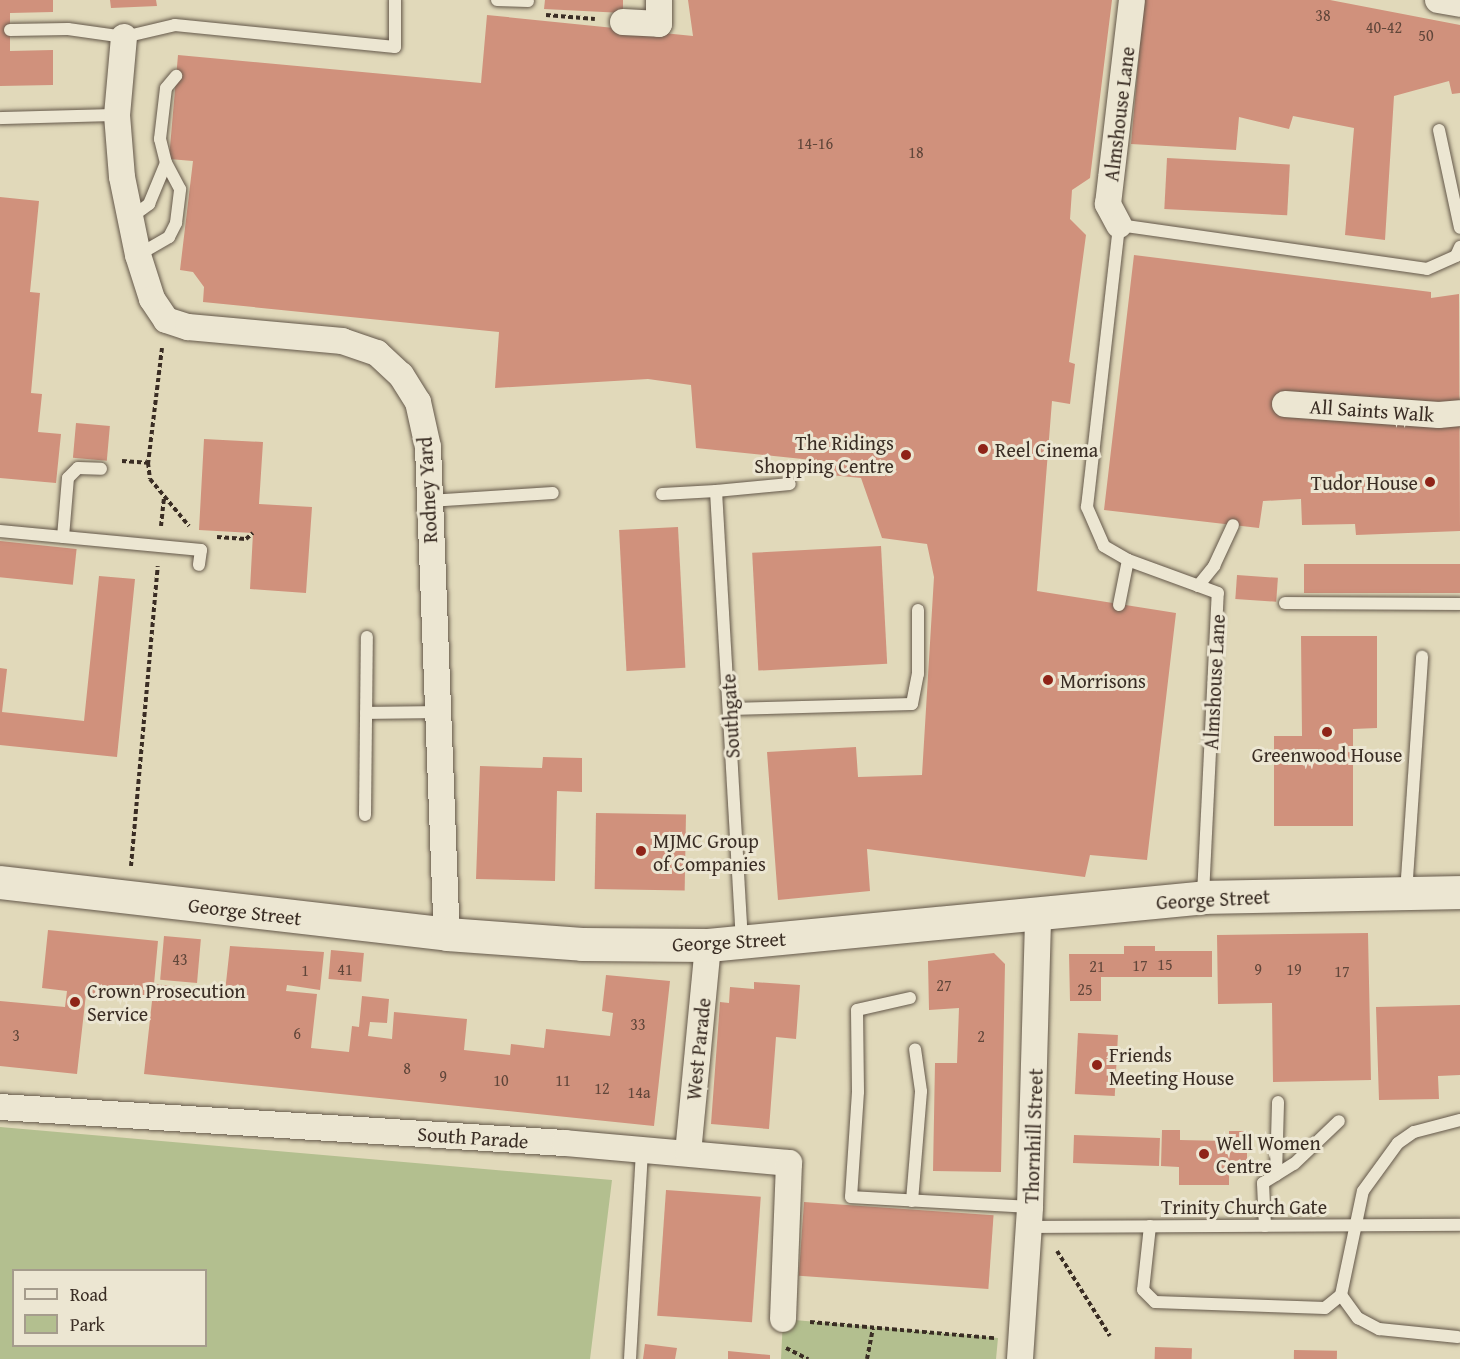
<!DOCTYPE html>
<style>
body{margin:0}
#map{position:relative;width:1460px;height:1359px;overflow:hidden;background:#e1d9ba;font-family:"Gentium Book Plus",serif}
div>[style]{position:absolute}
[style*='--x']{left:calc(var(--x)*1px);top:calc(var(--y)*1px);width:calc(var(--w)*1px);rotate:calc(var(--a)*1deg)}
.green>*{inset:0;background:#b3bf8f}
.building>*{inset:0;background:#d0917c;transform-origin:0 0}
.path>*{height:4px;margin-top:-2px;transform-origin:0;background:repeating-linear-gradient(90deg,#3a2d24 0 4.5px,transparent 0 7.5px)}
.roads{filter:drop-shadow(0 0 2px #64584a) drop-shadow(0 0 2px #64584a)}
.lane>*{height:12px;margin:-6px;padding:0 6px;transform-origin:6px;border-radius:6px;background:#ece6d2}
.street>*{height:26px;margin:-13px;padding:0 13px;transform-origin:13px;border-radius:13px;background:#ece6d2}
.secondary>*{height:33px;margin:-16.5px;padding:0 16.5px;transform-origin:16.5px;border-radius:16.5px;background:#ece6d2}
.dots>*{width:16px;height:16px;translate:-50% -50%;box-sizing:border-box;border:3px solid #ece6d2;border-radius:50%}
span{translate:-50% -50%;white-space:nowrap;text-align:center;line-height:1.15;-webkit-text-stroke:6px #ece6d2;paint-order:stroke}
.number-label{font-size:16px;color:#60463a}
.number-label span{-webkit-text-stroke-width:0}
.street-label{font-size:20px;color:#3a2d24}
.poi-label{font-size:20px;color:#3a2d24}
.right{translate:-100% -50%;text-align:right}
.left{translate:0 -50%;text-align:left}
.legend{position:absolute;left:12px;top:1269px;width:195px;height:78px;box-sizing:border-box;background:#ece6d2;border:2px solid #a59c8c;margin:0;padding:8px 10px;list-style:none;font-size:18px;color:#3a2d24}
.legend li{display:flex;align-items:center;gap:12px;height:30px}
.legend b{width:30px;border:2px solid #a59c8c}
</style>
<div id="map">
<div class="green">
<div style="clip-path:polygon(evenodd,0 1127px,612px 1180px,590px 1359px,0 1359px,0 1127px,206px 1270px,206px 1346px,14px 1346px,14px 1270px,206px 1270px)"></div>
<div style="clip-path:polygon(783px 1319px,998px 1338px,996px 1359px,781px 1359px)"></div>
</div>
<div class="building">
<div style="clip-path:polygon(0 0,53px 0,53px 12px,10px 13px,10px 51px,53px 50px,53px 85px,0 86px)"></div>
<div style="clip-path:polygon(110px 0,156px 0,157px 6px,111px 8px)"></div>
<div style="clip-path:polygon(545px 0,623px 0,623px 13px,544px 9px)"></div>
<div style="clip-path:polygon(688px 0,1112px 0,1090px 178px,1072px 190px,1070px 219px,1086px 235px,1069px 362px,1075px 364px,1070px 404px,1052px 401px,1037px 591px,1176px 613px,1147px 860px,1090px 855px,1085px 877px,867px 849px,870px 891px,778px 900px,767px 752px,856px 747px,858px 777px,922px 775px,934px 577px,927px 544px,882px 538px,861px 478px,830px 475px,831px 462px,696px 448px,691px 385px,648px 379px,495px 388px,499px 332px,203px 302px,204px 287px,193px 272px,180px 270px,193px 161px,169px 159px,178px 55px,481px 83px,487px 15px,693px 36px)"></div>
<div style="clip-path:polygon(1144px 0,1330px 0,1460px 25px,1460px 93px,1452px 94px,1449px 81px,1394px 96px,1385px 240px,1345px 235px,1354px 128px,1293px 116px,1289px 129px,1239px 117px,1236px 150px,1131px 144px)"></div>
<div style="left:1167px;top:158px;width:123px;height:51px;rotate:3deg"></div>
<div style="clip-path:polygon(0 197px,39px 201px,30px 292px,40px 293px,31px 393px,42px 394px,38px 432px,61px 434px,56px 483px,0 478px)"></div>
<div style="clip-path:polygon(1134px 255px,1431px 292px,1431px 298px,1459px 294px,1460px 531px,1356px 535px,1355px 524px,1302px 525px,1301px 499px,1263px 501px,1259px 528px,1104px 510px)"></div>
<div style="left:76px;top:423px;width:34px;height:35px;rotate:5deg"></div>
<div style="clip-path:polygon(204px 439px,263px 442px,259px 504px,312px 507px,306px 593px,250px 589px,253px 533px,199px 530px)"></div>
<div style="left:678px;top:527px;width:141px;height:59px;rotate:87deg"></div>
<div style="left:0;top:541px;width:77px;height:36px;rotate:6deg"></div>
<div style="left:881px;top:546px;width:118px;height:129px;rotate:87deg"></div>
<div style="left:1304px;top:564px;width:156px;height:29px"></div>
<div style="left:1237px;top:575px;width:41px;height:24px;rotate:4deg"></div>
<div style="clip-path:polygon(99px 576px,135px 579px,117px 757px,0 745px,0 668px,7px 669px,2px 712px,84px 721px)"></div>
<div style="clip-path:polygon(1301px 636px,1377px 636px,1377px 728px,1353px 729px,1353px 826px,1274px 826px,1274px 736px,1302px 736px)"></div>
<div style="clip-path:polygon(543px 757px,582px 758px,582px 792px,557px 791px,555px 881px,476px 879px,480px 766px,542px 768px)"></div>
<div style="left:596px;top:813px;width:90px;height:76px;rotate:1deg"></div>
<div style="clip-path:polygon(48px 930px,158px 941px,154px 984px,225px 992px,230px 946px,324px 952px,320px 990px,287px 985px,286px 991px,317px 994px,311px 1048px,349px 1052px,352px 1026px,359px 1027px,362px 996px,389px 999px,387px 1023px,370px 1022px,368px 1036px,392px 1039px,394px 1012px,467px 1019px,464px 1050px,510px 1055px,511px 1044px,544px 1048px,546px 1029px,610px 1036px,613px 1013px,602px 1011px,606px 975px,670px 981px,654px 1126px,144px 1074px,152px 1001px,86px 994px,77px 1074px,0 1066px,0 1001px,65px 1007px,67px 991px,42px 988px)"></div>
<div style="clip-path:polygon(1368px 933px,1371px 1080px,1273px 1082px,1272px 1003px,1218px 1004px,1217px 935px)"></div>
<div style="left:164px;top:936px;width:37px;height:44px;rotate:5deg"></div>
<div style="clip-path:polygon(1124px 946px,1155px 946px,1155px 951px,1212px 951px,1212px 977px,1101px 977px,1101px 1001px,1070px 1001px,1069px 954px,1124px 954px)"></div>
<div style="left:331px;top:950px;width:33px;height:29px;rotate:5deg"></div>
<div style="clip-path:polygon(994px 953px,1005px 964px,1001px 1172px,933px 1171px,935px 1063px,957px 1063px,959px 1008px,929px 1010px,928px 961px)"></div>
<div style="clip-path:polygon(754px 982px,800px 985px,796px 1039px,776px 1037px,769px 1129px,711px 1124px,720px 1002px,729px 1003px,730px 987px,754px 989px)"></div>
<div style="clip-path:polygon(1460px 1005px,1460px 1075px,1438px 1076px,1439px 1099px,1379px 1100px,1376px 1007px)"></div>
<div style="left:1078px;top:1033px;width:40px;height:61px;rotate:3deg"></div>
<div style="clip-path:polygon(1162px 1130px,1180px 1130px,1180px 1140px,1229px 1141px,1229px 1131px,1247px 1131px,1247px 1168px,1229px 1167px,1229px 1185px,1179px 1185px,1179px 1167px,1161px 1166px)"></div>
<div style="left:1074px;top:1135px;width:86px;height:28px;rotate:2deg"></div>
<div style="left:666px;top:1190px;width:95px;height:126px;rotate:4deg"></div>
<div style="left:804px;top:1202px;width:190px;height:74px;rotate:4deg"></div>
<div style="clip-path:polygon(645px 1344px,677px 1348px,675px 1359px,643px 1359px)"></div>
<div style="left:1155px;top:1347px;width:37px;height:12px;rotate:2deg"></div>
<div style="left:1294px;top:1350px;width:43px;height:9px;rotate:1deg"></div>
<div style="clip-path:polygon(728px 1351px,770px 1355px,770px 1359px,728px 1359px)"></div>
</div>
<div class="path">
<div style="--x:546;--y:15;--w:49;--a:4.7"></div>
<div style="--x:162;--y:348;--w:116;--a:96.9"></div>
<div style="--x:148;--y:463;--w:16;--a:83"></div>
<div style="--x:150;--y:479;--w:61;--a:50.3"></div>
<div style="--x:122;--y:461;--w:26;--a:4"></div>
<div style="--x:161;--y:526;--w:28;--a:-84"></div>
<div style="--x:217;--y:537;--w:29;--a:4"></div>
<div style="--x:246;--y:539;--w:9;--a:-41"></div>
<div style="--x:131;--y:866;--w:301;--a:-84.9"></div>
<div style="--x:1057;--y:1251;--w:100;--a:58.1"></div>
<div style="--x:810;--y:1322;--w:185;--a:5"></div>
<div style="--x:786;--y:1348;--w:25;--a:27"></div>
<div style="--x:867;--y:1359;--w:31;--a:-79"></div>
</div>
<div class="roads">
<div class="lane">
<div style="--x:497;--y:0;--w:31;--a:2"></div>
<div style="--x:10;--y:30;--w:58;--a:-1"></div>
<div style="--x:68;--y:29;--w:57;--a:8.1"></div>
<div style="--x:124;--y:37;--w:52;--a:-13.2"></div>
<div style="--x:175;--y:25;--w:221;--a:5.7"></div>
<div style="--x:395;--y:47;--w:47;--a:-90"></div>
<div style="--x:0;--y:118;--w:117;--a:-1.5"></div>
<div style="--x:1439;--y:130;--w:100;--a:77.9"></div>
<div style="--x:130;--y:218;--w:24;--a:-36"></div>
<div style="--x:149;--y:204;--w:44;--a:-67.5"></div>
<div style="--x:138;--y:255;--w:36;--a:-30"></div>
<div style="--x:169;--y:237;--w:16;--a:-63"></div>
<div style="--x:176;--y:223;--w:34;--a:-83"></div>
<div style="--x:180;--y:189;--w:30;--a:-118"></div>
<div style="--x:166;--y:163;--w:25;--a:-104"></div>
<div style="--x:160;--y:139;--w:51;--a:-83.3"></div>
<div style="--x:166;--y:88;--w:16;--a:-50"></div>
<div style="--x:716;--y:491;--w:74;--a:-5.4"></div>
<div style="--x:662;--y:494;--w:54;--a:-3.2"></div>
<div style="--x:716;--y:491;--w:451;--a:86.7"></div>
<div style="--x:429;--y:501;--w:124;--a:-3.7"></div>
<div style="--x:0;--y:531;--w:202;--a:5.4"></div>
<div style="--x:201;--y:550;--w:15;--a:98"></div>
<div style="--x:63;--y:537;--w:59;--a:-85.2"></div>
<div style="--x:68;--y:478;--w:14;--a:-45"></div>
<div style="--x:78;--y:468;--w:23;--a:2"></div>
<div style="--x:1198;--y:586;--w:26;--a:-51"></div>
<div style="--x:1214;--y:566;--w:45;--a:-65.1"></div>
<div style="--x:1285;--y:603;--w:175;--a:0.3"></div>
<div style="--x:1119;--y:605;--w:46;--a:-78.7"></div>
<div style="--x:730;--y:709;--w:182;--a:-1.6"></div>
<div style="--x:912;--y:704;--w:31;--a:-79"></div>
<div style="--x:918;--y:674;--w:64;--a:-90"></div>
<div style="--x:366;--y:713;--w:71;--a:-0.8"></div>
<div style="--x:365;--y:815;--w:178;--a:-89.4"></div>
<div style="--x:1406;--y:893;--w:237;--a:-86.1"></div>
<div style="--x:1203;--y:895;--w:302;--a:-87.2"></div>
<div style="--x:1218;--y:593;--w:96;--a:-159.9"></div>
<div style="--x:1128;--y:560;--w:28;--a:-150"></div>
<div style="--x:1104;--y:546;--w:43;--a:-113.6"></div>
<div style="--x:1087;--y:507;--w:284;--a:-83.5"></div>
<div style="--x:1119;--y:225;--w:311;--a:8.1"></div>
<div style="--x:1427;--y:269;--w:32;--a:-24"></div>
<div style="--x:1456;--y:256;--w:10;--a:-66"></div>
<div style="--x:910;--y:998;--w:54;--a:167.2"></div>
<div style="--x:857;--y:1010;--w:82;--a:89.3"></div>
<div style="--x:858;--y:1092;--w:105;--a:93.8"></div>
<div style="--x:851;--y:1197;--w:179;--a:3.2"></div>
<div style="--x:1276;--y:1175;--w:73;--a:-88.4"></div>
<div style="--x:912;--y:1201;--w:110;--a:-85.3"></div>
<div style="--x:921;--y:1091;--w:42;--a:-98.1"></div>
<div style="--x:1150;--y:1226;--w:64;--a:96.2"></div>
<div style="--x:1143;--y:1290;--w:17;--a:45"></div>
<div style="--x:1155;--y:1302;--w:170;--a:2"></div>
<div style="--x:1325;--y:1308;--w:21;--a:-39"></div>
<div style="--x:1341;--y:1295;--w:106;--a:-78.1"></div>
<div style="--x:1363;--y:1191;--w:59;--a:-53.9"></div>
<div style="--x:1398;--y:1143;--w:19;--a:-35"></div>
<div style="--x:1414;--y:1132;--w:48;--a:-14.6"></div>
<div style="--x:1265;--y:1226;--w:43;--a:-92.7"></div>
<div style="--x:1263;--y:1183;--w:36;--a:-32"></div>
<div style="--x:1294;--y:1164;--w:62;--a:-43.7"></div>
<div style="--x:1029;--y:1227;--w:431;--a:-0.3"></div>
<div style="--x:1341;--y:1295;--w:29;--a:54"></div>
<div style="--x:1358;--y:1318;--w:24;--a:28"></div>
<div style="--x:1379;--y:1329;--w:79;--a:5.8"></div>
<div style="--x:630;--y:1359;--w:208;--a:-86.7"></div>
</div>
<div class="street">
<div style="--x:1438;--y:0;--w:22;--a:10"></div>
<div style="--x:623;--y:22;--w:36;--a:3"></div>
<div style="--x:659;--y:24;--w:24;--a:-90"></div>
<div style="--x:124;--y:37;--w:78;--a:95.1"></div>
<div style="--x:117;--y:115;--w:62;--a:85.4"></div>
<div style="--x:122;--y:177;--w:80;--a:78.4"></div>
<div style="--x:138;--y:255;--w:46;--a:72.3"></div>
<div style="--x:152;--y:299;--w:25;--a:56"></div>
<div style="--x:166;--y:320;--w:23;--a:18"></div>
<div style="--x:188;--y:327;--w:155;--a:5.2"></div>
<div style="--x:342;--y:341;--w:37;--a:19"></div>
<div style="--x:377;--y:353;--w:33;--a:43"></div>
<div style="--x:401;--y:375;--w:32;--a:58"></div>
<div style="--x:418;--y:402;--w:46;--a:77.5"></div>
<div style="--x:428;--y:447;--w:487;--a:87.8"></div>
<div style="--x:1119;--y:225;--w:24;--a:-118"></div>
<div style="--x:1108;--y:204;--w:205;--a:-83.3"></div>
<div style="--x:1285;--y:404;--w:154;--a:4.1"></div>
<div style="--x:1439;--y:415;--w:21;--a:-5"></div>
<div style="--x:0;--y:1107;--w:566;--a:3.65"></div>
<div style="--x:565;--y:1143;--w:225;--a:5.1"></div>
<div style="--x:789;--y:1163;--w:156;--a:92.2"></div>
<div style="--x:688;--y:1153;--w:209;--a:-84.5"></div>
<div style="--x:1020;--y:1359;--w:152;--a:-86.2"></div>
<div style="--x:1030;--y:1207;--w:295;--a:-88.4"></div>
</div>
<div class="secondary">
<div style="--x:0;--y:882;--w:450;--a:6.6"></div>
<div style="--x:447;--y:934;--w:135;--a:4.2"></div>
<div style="--x:582;--y:944;--w:126;--a:0.5"></div>
<div style="--x:708;--y:945;--w:497;--a:-5.5"></div>
<div style="--x:1203;--y:897;--w:257;--a:-1.1"></div>
</div>
</div>
<div class="dots">
<div style="left:983px;top:449px;background:#8f2418"></div>
<div style="left:906px;top:455px;background:#8f2418"></div>
<div style="left:1430px;top:482px;background:#8f2418"></div>
<div style="left:1048px;top:680px;background:#8f2418"></div>
<div style="left:1327px;top:732px;background:#8f2418"></div>
<div style="left:641px;top:851px;background:#8f2418"></div>
<div style="left:75px;top:1002px;background:#8f2418"></div>
<div style="left:1097px;top:1065px;background:#8f2418"></div>
<div style="left:1204px;top:1154px;background:#8f2418"></div>
</div>
<div class="number-label">
<span style="left:1323px;top:15px">38</span>
<span style="left:1384px;top:27px">40-42</span>
<span style="left:1426px;top:35px">50</span>
<span style="left:815px;top:143px">14-16</span>
<span style="left:916px;top:152px">18</span>
<span style="left:180px;top:959px">43</span>
<span style="left:1165px;top:964px">15</span>
<span style="left:1140px;top:965px">17</span>
<span style="left:1097px;top:966px">21</span>
<span style="left:345px;top:969px">41</span>
<span style="left:1258px;top:969px">9</span>
<span style="left:1294px;top:969px">19</span>
<span style="left:305px;top:970px">1</span>
<span style="left:1342px;top:971px">17</span>
<span style="left:944px;top:985px">27</span>
<span style="left:1085px;top:989px">25</span>
<span style="left:638px;top:1024px">33</span>
<span style="left:297px;top:1033px">6</span>
<span style="left:16px;top:1035px">3</span>
<span style="left:981px;top:1036px">2</span>
<span style="left:407px;top:1068px">8</span>
<span style="left:443px;top:1076px">9</span>
<span style="left:501px;top:1080px">10</span>
<span style="left:563px;top:1080px">11</span>
<span style="left:602px;top:1088px">12</span>
<span style="left:639px;top:1092px">14a</span>
</div>
<div class="street-label">
<span style="left:1119px;top:114px;rotate:-83deg">Almshouse Lane</span>
<span style="left:1372px;top:410px;rotate:4deg">All Saints Walk</span>
<span style="left:427px;top:490px;rotate:-93deg">Rodney Yard</span>
<span style="left:1214px;top:682px;rotate:-87deg">Almshouse Lane</span>
<span style="left:730px;top:716px;rotate:-93deg">Southgate</span>
<span style="left:1213px;top:899px;rotate:-3deg">George Street</span>
<span style="left:245px;top:911px;rotate:7deg">George Street</span>
<span style="left:729px;top:941px;rotate:-3deg">George Street</span>
<span style="left:698px;top:1049px;rotate:-84deg">West Parade</span>
<span style="left:1033px;top:1136px;rotate:-88deg">Thornhill Street</span>
<span style="left:473px;top:1137px;rotate:4deg">South Parade</span>
<span style="left:1244px;top:1206px">Trinity Church Gate</span>
</div>
<div class="poi-label">
<span class="right" style="left:894px;top:454px">The Ridings<br>Shopping Centre</span>
<span class="left" style="left:995px;top:449px">Reel Cinema</span>
<span class="right" style="left:1418px;top:482px">Tudor House</span>
<span class="left" style="left:1060px;top:680px">Morrisons</span>
<span style="left:1327px;top:754px">Greenwood House</span>
<span class="left" style="left:653px;top:852px">MJMC Group<br>of Companies</span>
<span class="left" style="left:87px;top:1002px">Crown Prosecution<br>Service</span>
<span class="left" style="left:1109px;top:1066px">Friends<br>Meeting House</span>
<span class="left" style="left:1216px;top:1154px">Well Women<br>Centre</span>
</div>
<ul class="legend">
<li><b style="height:8px;background:#ece6d2"></b>Road</li>
<li><b style="height:16px;background:#b3bf8f"></b>Park</li>
</ul>
</div>
